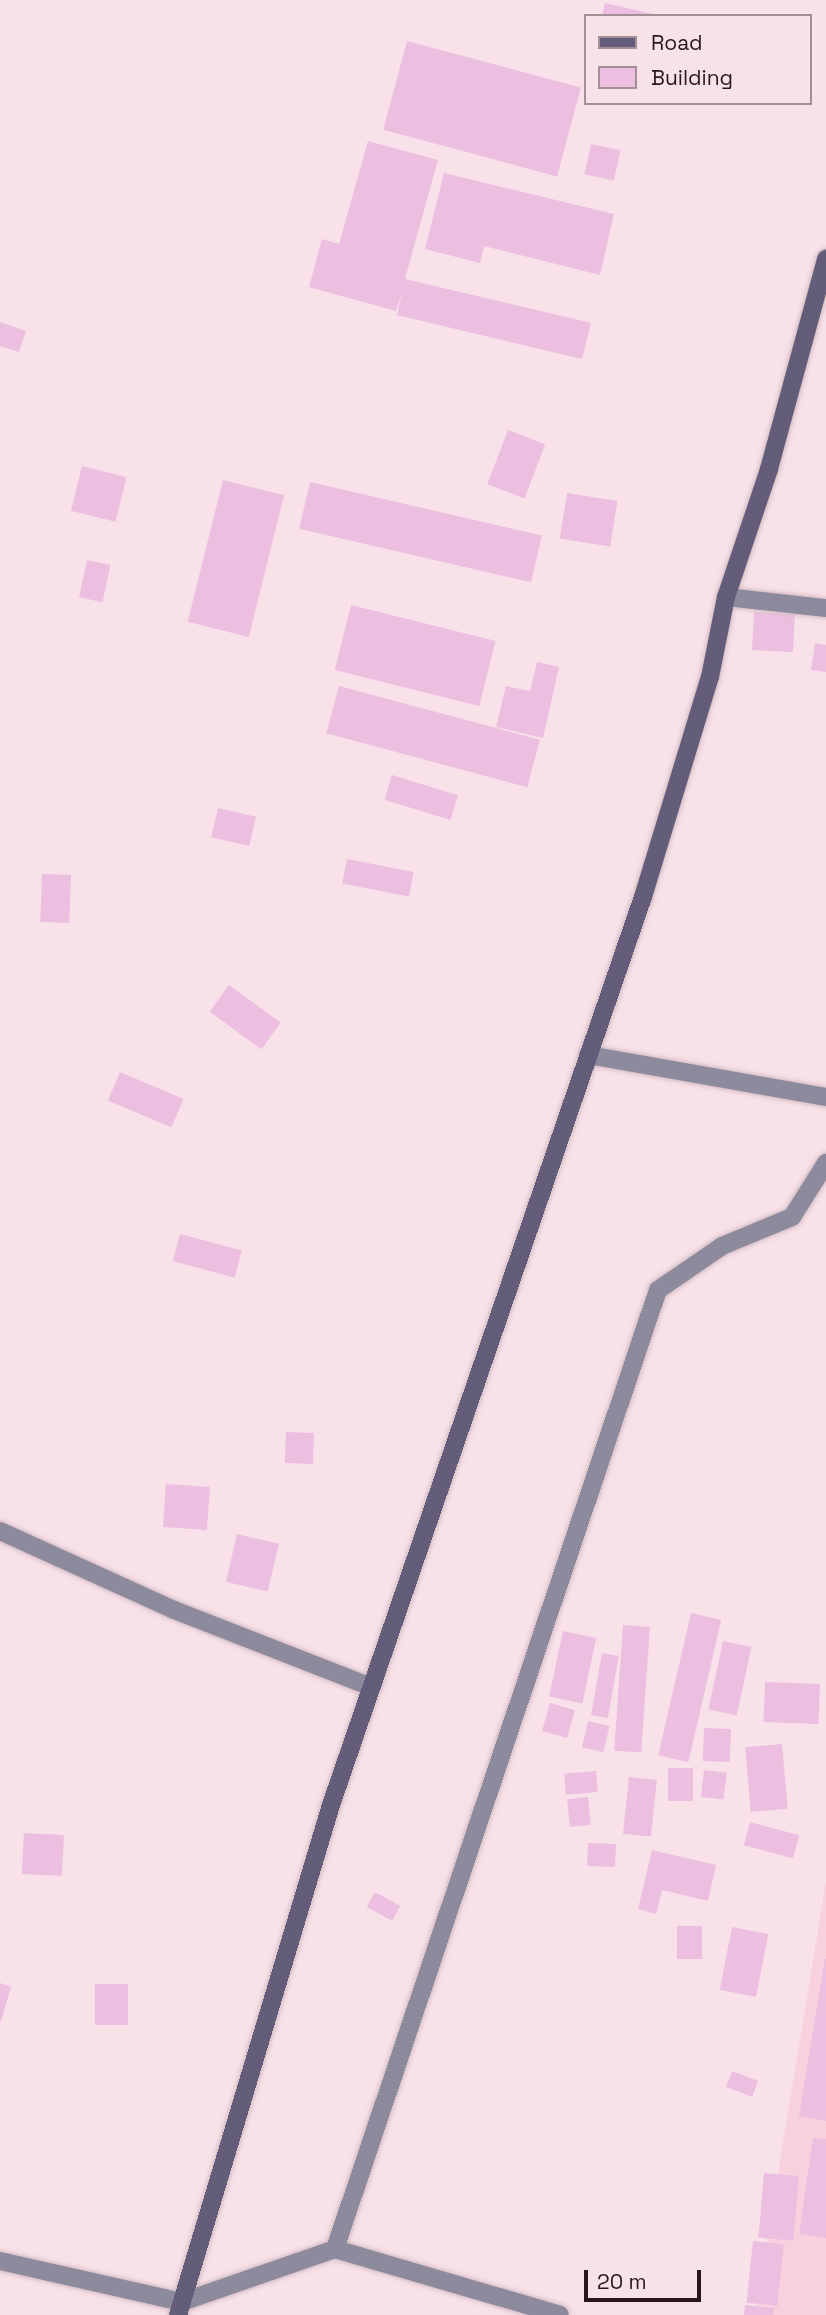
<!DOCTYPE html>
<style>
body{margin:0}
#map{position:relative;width:826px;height:2315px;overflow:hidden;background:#f8e1e8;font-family:"Space Grotesk",sans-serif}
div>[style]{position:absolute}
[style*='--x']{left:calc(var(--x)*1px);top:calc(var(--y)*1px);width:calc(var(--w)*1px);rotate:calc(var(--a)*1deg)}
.built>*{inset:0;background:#f7d1de}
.building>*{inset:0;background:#ecbfe0;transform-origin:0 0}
.roads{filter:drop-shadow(0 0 2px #d3bcc3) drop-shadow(0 0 2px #d3bcc3)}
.service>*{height:18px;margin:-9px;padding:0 9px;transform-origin:9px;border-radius:9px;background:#8e8a9d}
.minor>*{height:18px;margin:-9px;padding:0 9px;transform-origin:9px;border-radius:9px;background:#8e8a9d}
.secondary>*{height:18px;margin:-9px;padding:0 9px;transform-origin:9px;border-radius:9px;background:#645d79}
span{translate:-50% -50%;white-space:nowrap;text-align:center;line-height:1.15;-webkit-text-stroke:7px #f8e1e8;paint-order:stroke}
.legend{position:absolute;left:584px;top:14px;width:228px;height:91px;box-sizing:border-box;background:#f8e1e8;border:2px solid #a58f97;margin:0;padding:9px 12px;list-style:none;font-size:21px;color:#28151d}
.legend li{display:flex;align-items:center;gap:14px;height:35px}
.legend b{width:35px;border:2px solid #a58f97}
.scale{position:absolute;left:584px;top:2270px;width:117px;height:32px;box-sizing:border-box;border:4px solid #28151d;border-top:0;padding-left:9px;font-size:21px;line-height:24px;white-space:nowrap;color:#28151d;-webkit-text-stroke:5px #f8e1e8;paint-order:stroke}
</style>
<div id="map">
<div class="built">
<div style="clip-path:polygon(826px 1882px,826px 2315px,755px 2315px,757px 2301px)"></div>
</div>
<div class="building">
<div style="clip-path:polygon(605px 3px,657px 15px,657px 16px,602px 16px)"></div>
<div style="left:407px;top:41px;width:180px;height:92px;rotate:15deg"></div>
<div style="clip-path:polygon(368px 141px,438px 160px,405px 279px,591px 323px,582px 359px,397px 315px,402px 292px,396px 311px,309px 287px,322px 239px,339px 244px)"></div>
<div style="left:591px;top:144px;width:30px;height:31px;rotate:12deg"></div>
<div style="clip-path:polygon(444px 173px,614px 214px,600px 275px,484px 246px,480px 263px,425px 249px)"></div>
<div style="clip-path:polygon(0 322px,26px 331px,19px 352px,0 346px)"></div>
<div style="left:508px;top:430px;width:40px;height:58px;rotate:21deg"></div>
<div style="left:82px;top:466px;width:46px;height:46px;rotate:14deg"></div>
<div style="left:223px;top:480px;width:63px;height:146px;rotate:14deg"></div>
<div style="left:310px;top:482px;width:238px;height:48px;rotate:13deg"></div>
<div style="left:567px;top:493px;width:51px;height:46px;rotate:9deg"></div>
<div style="left:87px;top:560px;width:24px;height:38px;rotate:12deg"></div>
<div style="left:351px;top:605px;width:149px;height:67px;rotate:14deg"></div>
<div style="left:754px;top:612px;width:41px;height:38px;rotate:3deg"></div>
<div style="clip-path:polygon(815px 643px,826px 645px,826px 672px,811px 670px)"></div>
<div style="clip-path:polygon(537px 662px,559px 667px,543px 738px,496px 727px,506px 686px,530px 691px)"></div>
<div style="left:339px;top:686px;width:208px;height:49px;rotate:15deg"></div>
<div style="left:392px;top:775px;width:69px;height:26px;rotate:17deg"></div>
<div style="left:218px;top:808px;width:39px;height:30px;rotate:13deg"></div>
<div style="left:347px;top:859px;width:68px;height:25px;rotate:11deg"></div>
<div style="left:42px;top:874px;width:29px;height:48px;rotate:2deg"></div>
<div style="left:229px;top:985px;width:64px;height:33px;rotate:36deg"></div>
<div style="left:120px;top:1072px;width:69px;height:31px;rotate:23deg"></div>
<div style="left:180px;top:1234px;width:64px;height:28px;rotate:15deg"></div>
<div style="left:286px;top:1432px;width:28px;height:31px;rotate:2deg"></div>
<div style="left:166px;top:1484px;width:44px;height:43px;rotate:4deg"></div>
<div style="left:237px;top:1534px;width:43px;height:49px;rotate:13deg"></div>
<div style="left:691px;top:1613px;width:31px;height:146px;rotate:13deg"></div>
<div style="left:623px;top:1625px;width:27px;height:126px;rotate:4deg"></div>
<div style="left:563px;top:1631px;width:34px;height:67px;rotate:12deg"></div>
<div style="left:723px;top:1641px;width:29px;height:70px;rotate:12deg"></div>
<div style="left:602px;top:1653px;width:17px;height:63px;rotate:10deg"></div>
<div style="left:765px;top:1682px;width:55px;height:40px;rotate:2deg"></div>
<div style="left:550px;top:1703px;width:26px;height:29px;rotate:16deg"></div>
<div style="left:588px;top:1721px;width:22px;height:27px;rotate:13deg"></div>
<div style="left:704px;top:1728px;width:27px;height:33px;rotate:2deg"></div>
<div style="left:782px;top:1744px;width:65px;height:37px;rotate:85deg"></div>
<div style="left:668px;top:1768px;width:25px;height:33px"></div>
<div style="left:704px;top:1770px;width:23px;height:27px;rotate:7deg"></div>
<div style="left:596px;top:1771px;width:21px;height:32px;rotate:85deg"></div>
<div style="left:629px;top:1777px;width:28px;height:57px;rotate:6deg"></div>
<div style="left:588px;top:1797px;width:28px;height:21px;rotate:84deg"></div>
<div style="left:750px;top:1822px;width:51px;height:24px;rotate:15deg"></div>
<div style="left:24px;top:1833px;width:40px;height:41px;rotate:3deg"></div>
<div style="left:588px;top:1843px;width:28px;height:23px;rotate:2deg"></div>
<div style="clip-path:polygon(652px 1850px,716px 1865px,708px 1901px,662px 1890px,656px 1914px,638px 1909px)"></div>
<div style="left:375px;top:1892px;width:29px;height:17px;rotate:29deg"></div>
<div style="left:677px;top:1926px;width:25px;height:33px"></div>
<div style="left:732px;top:1927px;width:37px;height:64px;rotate:11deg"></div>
<div style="clip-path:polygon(825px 1959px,826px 1959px,826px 2121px,799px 2116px)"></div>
<div style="clip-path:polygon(0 1983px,11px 1987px,1px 2021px,0 2021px)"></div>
<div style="left:128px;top:1984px;width:41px;height:33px;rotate:90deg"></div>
<div style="left:732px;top:2071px;width:28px;height:17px;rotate:21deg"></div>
<div style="clip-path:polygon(813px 2138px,826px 2139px,826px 2238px,799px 2234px)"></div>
<div style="left:764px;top:2173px;width:35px;height:65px;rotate:5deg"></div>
<div style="left:753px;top:2241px;width:31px;height:62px;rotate:6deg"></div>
<div style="clip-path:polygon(745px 2305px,774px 2308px,773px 2315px,744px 2315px)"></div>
</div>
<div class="roads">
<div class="service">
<div style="--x:335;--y:2249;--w:1012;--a:-71.39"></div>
<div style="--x:658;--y:1290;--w:78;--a:-34.5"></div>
<div style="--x:722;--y:1246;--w:76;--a:-22.5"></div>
<div style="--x:792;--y:1217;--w:64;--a:-57.8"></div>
<div style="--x:182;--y:2302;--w:162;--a:-19.1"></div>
<div style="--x:335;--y:2249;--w:234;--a:16.3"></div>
</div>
<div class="minor">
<div style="--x:726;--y:597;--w:101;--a:6.3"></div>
<div style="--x:588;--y:1055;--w:242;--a:10"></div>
<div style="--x:0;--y:1531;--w:191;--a:24.4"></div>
<div style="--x:174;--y:1610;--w:212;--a:21.3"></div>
<div style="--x:0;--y:2261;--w:187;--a:12.7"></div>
</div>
<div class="secondary">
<div style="--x:178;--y:2315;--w:532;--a:-73.3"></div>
<div style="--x:331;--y:1805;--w:960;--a:-71.04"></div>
<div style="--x:643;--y:897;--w:230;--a:-73.1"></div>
<div style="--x:710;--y:677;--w:82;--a:-78.7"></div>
<div style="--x:726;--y:597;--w:135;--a:-71.4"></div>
<div style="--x:769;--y:469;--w:218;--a:-74.8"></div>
</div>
</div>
<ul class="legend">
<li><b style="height:9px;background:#645d79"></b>Road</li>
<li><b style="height:19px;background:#ecbfe0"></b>Building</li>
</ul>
<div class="scale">20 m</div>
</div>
